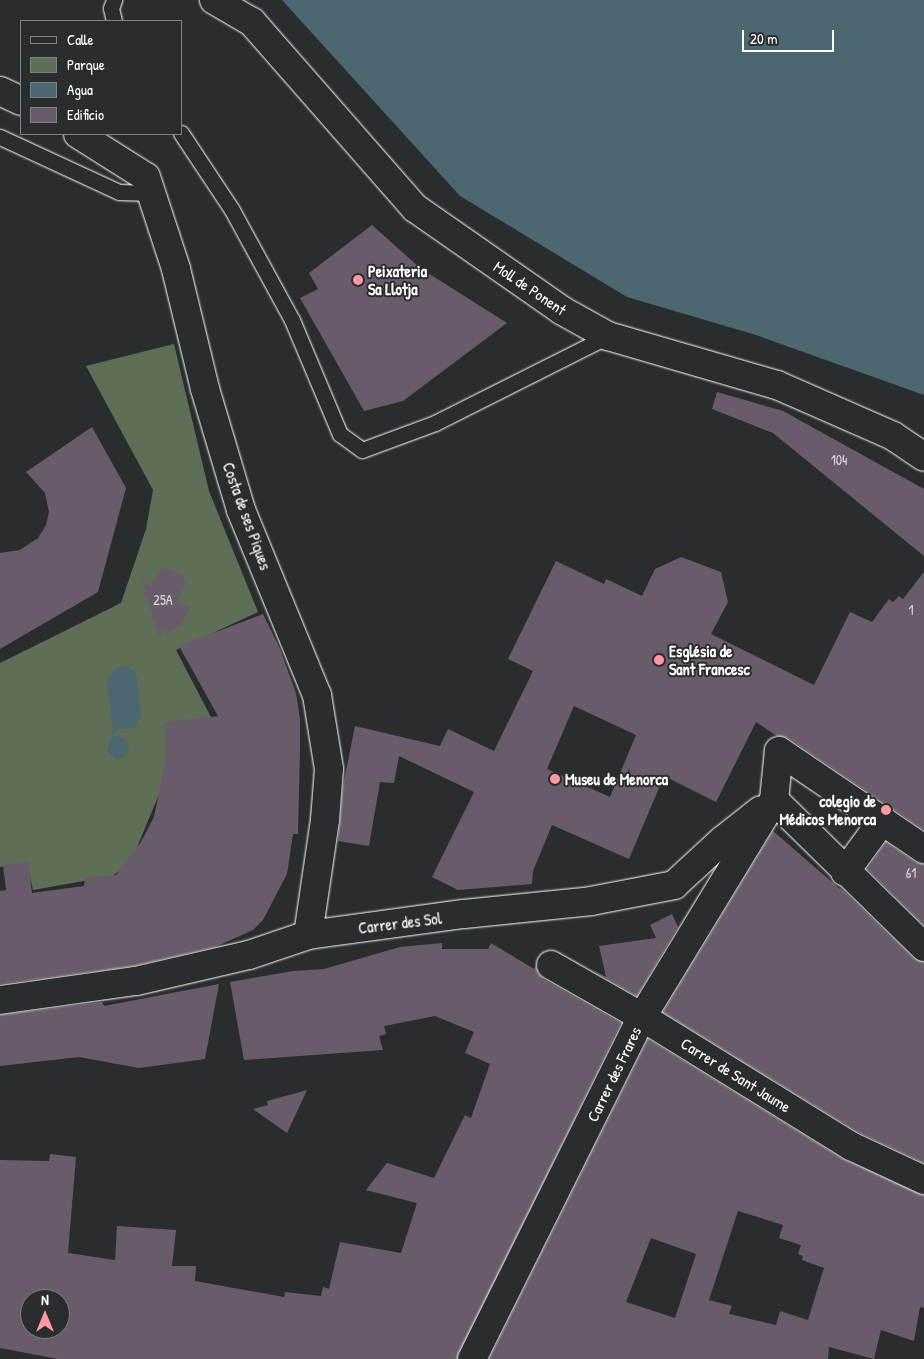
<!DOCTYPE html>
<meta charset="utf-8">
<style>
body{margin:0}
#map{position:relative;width:924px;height:1359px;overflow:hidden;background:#2a2d2e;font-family:"Patrick Hand",sans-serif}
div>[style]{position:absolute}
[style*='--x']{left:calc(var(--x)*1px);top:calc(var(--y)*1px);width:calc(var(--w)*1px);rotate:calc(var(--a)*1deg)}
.green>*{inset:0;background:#5f6e56}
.water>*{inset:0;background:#4c6770}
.building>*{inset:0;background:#695c6a}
.roads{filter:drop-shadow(0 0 1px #fff) drop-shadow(0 0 1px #fff)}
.service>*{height:15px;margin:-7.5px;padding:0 7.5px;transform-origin:7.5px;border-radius:7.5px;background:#2a2d2e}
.minor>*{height:28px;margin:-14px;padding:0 14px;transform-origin:14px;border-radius:14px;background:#2a2d2e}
.tertiary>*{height:28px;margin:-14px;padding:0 14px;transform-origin:14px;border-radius:14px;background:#2a2d2e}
.dots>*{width:14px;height:14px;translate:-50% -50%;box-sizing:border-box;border:2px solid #2a2d2e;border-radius:50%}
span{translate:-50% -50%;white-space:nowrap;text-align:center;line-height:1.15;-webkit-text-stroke:4px #2a2d2e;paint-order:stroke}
.number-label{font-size:14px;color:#dad6da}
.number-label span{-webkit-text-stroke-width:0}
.poi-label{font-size:16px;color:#fff;font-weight:700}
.left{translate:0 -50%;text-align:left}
.right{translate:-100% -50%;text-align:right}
.street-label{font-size:16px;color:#fff}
.legend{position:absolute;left:20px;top:20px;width:162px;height:115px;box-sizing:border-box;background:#2a2d2e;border:1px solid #7f8182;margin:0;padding:6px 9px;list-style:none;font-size:15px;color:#fff}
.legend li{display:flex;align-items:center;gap:10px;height:25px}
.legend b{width:25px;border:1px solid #7f8182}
.north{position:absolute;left:20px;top:1289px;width:50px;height:50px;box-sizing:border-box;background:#2a2d2e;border:1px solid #7f8182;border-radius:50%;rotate:0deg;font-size:14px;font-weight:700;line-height:20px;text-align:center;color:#fff}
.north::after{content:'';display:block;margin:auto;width:18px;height:22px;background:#ff9aa2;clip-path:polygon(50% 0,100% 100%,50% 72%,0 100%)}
.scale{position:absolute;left:742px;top:30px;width:92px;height:22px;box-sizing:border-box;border:2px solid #fff;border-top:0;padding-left:6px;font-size:15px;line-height:18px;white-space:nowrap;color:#fff;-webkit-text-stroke:4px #2a2d2e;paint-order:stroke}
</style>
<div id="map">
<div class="green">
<div style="clip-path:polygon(174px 344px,209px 491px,258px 612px,176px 650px,250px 792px,175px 756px,130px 864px,112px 876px,33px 890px,27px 864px,0 867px,0 663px,121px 603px,146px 529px,153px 490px,86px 366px)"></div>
</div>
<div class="water">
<div style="clip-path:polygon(282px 0,924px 0,924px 395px,756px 335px,627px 297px,460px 196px)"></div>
<div style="clip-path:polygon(125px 666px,133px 670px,137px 677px,141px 717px,134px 728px,115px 730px,114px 735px,125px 739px,129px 747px,125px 757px,116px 759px,107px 751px,113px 730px,107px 681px,114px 669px)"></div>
</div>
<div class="building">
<div style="clip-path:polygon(372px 225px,420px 268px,507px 323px,403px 401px,364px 411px,300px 298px,318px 289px,309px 273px)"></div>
<div style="clip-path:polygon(717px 392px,783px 411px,924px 489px,924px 556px,773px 433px,712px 409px)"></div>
<div style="clip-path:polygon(92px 427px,126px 488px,98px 592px,0 649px,0 553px,20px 550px,38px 538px,46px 525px,49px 512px,45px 493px,26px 472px)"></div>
<div style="clip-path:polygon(evenodd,681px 557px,721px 572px,728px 602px,711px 634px,814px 685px,850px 612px,872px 622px,889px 599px,893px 602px,899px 596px,903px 599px,924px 572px,924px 830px,788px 738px,777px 736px,756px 722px,716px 802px,664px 776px,629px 859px,552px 825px,533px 871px,532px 884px,458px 890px,432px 877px,474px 792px,399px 756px,394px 783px,380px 782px,369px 846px,338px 841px,343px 786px,355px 726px,440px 746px,448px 729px,494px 751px,533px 671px,508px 659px,556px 561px,604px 584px,606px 579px,642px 596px,655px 569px,681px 557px,574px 706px,636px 735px,610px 797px,547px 769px,574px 706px)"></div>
<div style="clip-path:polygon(162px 567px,184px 575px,183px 580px,186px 581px,177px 601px,189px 608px,182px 624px,168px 634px,163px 628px,159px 637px,142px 581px,151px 586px)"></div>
<div style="clip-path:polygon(263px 614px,280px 649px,296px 693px,300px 719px,300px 748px,298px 834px,293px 834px,287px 874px,263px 920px,253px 930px,215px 947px,133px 966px,0 984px,0 891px,6px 890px,3px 865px,28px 862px,32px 893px,84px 886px,85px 878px,116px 875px,141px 842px,154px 817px,165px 764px,165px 722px,218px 716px,179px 646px)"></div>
<div style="clip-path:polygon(773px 831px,840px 889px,841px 888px,913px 958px,924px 962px,924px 1163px,858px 1132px,663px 1012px)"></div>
<div style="clip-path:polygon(886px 842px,915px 862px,924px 864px,924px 925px,867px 869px)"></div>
<div style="clip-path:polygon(672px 914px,678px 927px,637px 996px,588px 968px,606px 977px,599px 946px,656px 938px,650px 925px)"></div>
<div style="clip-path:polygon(evenodd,442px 943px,442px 949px,488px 949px,491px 943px,534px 969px,536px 966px,538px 973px,543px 979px,621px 1023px,457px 1359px,58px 1359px,0 1348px,0 1160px,49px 1161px,50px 1154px,76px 1157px,68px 1253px,115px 1260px,117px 1226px,176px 1230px,172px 1266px,196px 1266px,195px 1281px,284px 1297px,285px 1292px,321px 1296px,323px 1287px,329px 1289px,340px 1242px,401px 1253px,417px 1203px,366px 1190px,387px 1163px,434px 1178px,465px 1115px,471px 1118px,490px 1064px,465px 1053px,474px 1032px,435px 1016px,384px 1026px,386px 1034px,379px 1036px,383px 1050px,244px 1060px,230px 982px,293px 971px,324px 969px,400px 947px,442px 943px,30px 1299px,60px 1299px,60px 1329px,30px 1329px,30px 1299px)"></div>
<div style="clip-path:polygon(219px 984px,205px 1059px,139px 1068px,79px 1057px,0 1066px,0 1015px,102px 1002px,104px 1006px)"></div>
<div style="clip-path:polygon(evenodd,648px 1039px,843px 1159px,924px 1195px,924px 1308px,920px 1307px,914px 1341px,881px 1330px,874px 1359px,829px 1347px,828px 1359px,489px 1359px,648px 1039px,738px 1211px,783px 1225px,779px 1238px,801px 1245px,798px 1254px,803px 1256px,802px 1260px,824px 1268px,808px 1320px,780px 1311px,776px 1325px,729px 1314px,732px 1306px,709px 1300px,738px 1211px,648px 1039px,651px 1238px,696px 1254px,675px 1318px,626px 1302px,651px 1238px)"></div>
<div style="clip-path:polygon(307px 1090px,287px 1133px,253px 1109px,268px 1105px,267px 1101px)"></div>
</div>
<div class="roads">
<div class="service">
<div style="--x:114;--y:21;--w:13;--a:-103"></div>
<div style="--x:111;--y:8;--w:9;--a:-69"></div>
<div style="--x:181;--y:133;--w:92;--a:56.5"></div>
<div style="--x:232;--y:210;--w:125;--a:61.4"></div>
<div style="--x:292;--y:320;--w:124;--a:67.2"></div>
<div style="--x:340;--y:434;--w:27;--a:36"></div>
<div style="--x:362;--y:450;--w:78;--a:-20.3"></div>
<div style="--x:435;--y:423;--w:194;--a:-26.7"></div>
<div style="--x:0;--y:137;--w:131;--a:24.8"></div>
<div style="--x:119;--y:192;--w:32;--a:2"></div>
</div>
<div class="minor">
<div style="--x:0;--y:91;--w:23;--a:25"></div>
<div style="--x:78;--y:134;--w:80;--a:32.3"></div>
<div style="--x:146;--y:177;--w:97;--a:71.9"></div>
<div style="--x:176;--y:269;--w:123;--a:76.4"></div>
<div style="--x:205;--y:389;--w:126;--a:73.4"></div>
<div style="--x:241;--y:510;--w:200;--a:67.7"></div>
<div style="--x:317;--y:695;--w:75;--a:80.8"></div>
<div style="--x:329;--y:769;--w:51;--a:94.5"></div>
<div style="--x:325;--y:820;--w:116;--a:98.4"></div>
<div style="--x:774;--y:800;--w:210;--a:44.4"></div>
<div style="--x:845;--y:872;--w:64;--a:-53.8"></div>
<div style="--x:551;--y:965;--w:105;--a:29.7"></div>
<div style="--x:642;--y:1017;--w:246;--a:31.7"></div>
<div style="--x:851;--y:1146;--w:81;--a:25"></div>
<div style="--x:0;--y:1000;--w:137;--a:-8"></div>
<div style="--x:136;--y:981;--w:116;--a:-13"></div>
<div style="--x:249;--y:955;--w:62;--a:-18.7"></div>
<div style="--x:308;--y:935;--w:157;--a:-7.7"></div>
<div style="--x:464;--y:914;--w:128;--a:-5.8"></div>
<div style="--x:591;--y:901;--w:85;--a:-10.9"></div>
<div style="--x:674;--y:885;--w:67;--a:-42.6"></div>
<div style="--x:723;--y:840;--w:48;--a:-38.3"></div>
<div style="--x:472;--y:1359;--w:382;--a:-63.6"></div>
<div style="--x:642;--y:1017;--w:254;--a:-58.7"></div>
<div style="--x:774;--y:800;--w:49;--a:-84.2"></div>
<div style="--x:779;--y:751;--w:175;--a:34.1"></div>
</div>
<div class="tertiary">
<div style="--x:214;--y:0;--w:44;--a:30.1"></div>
<div style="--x:252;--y:22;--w:247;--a:48.8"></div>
<div style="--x:415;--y:208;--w:178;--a:34.9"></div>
<div style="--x:561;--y:310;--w:54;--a:29"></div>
<div style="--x:608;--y:336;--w:176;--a:16.2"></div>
<div style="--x:777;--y:385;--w:127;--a:23.7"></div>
<div style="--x:893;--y:436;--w:37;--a:34"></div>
</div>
</div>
<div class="dots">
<div style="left:358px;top:280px;background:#ff9aa2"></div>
<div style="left:659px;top:660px;background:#ff9aa2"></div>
<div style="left:555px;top:779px;background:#ff9aa2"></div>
<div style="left:886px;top:810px;background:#ff9aa2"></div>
</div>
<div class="number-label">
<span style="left:839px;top:460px">104</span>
<span style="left:163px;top:600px">25A</span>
<span style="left:911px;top:610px">1</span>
<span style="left:911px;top:873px">61</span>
</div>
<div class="poi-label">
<span class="left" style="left:368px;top:280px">Peixateria<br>Sa Llotja</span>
<span class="left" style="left:669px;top:660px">Església de<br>Sant Francesc</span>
<span class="left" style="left:565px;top:779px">Museu de Menorca</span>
<span class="right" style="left:876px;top:810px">colegio de<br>Médicos Menorca</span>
</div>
<div class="street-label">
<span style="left:530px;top:288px;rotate:34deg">Moll de Ponent</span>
<span style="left:247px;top:516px;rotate:70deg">Costa de ses Piques</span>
<span style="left:400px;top:923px;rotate:-7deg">Carrer des Sol</span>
<span style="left:614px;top:1074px;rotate:-64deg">Carrer des Frares</span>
<span style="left:736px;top:1075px;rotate:32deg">Carrer de Sant Jaume</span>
</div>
<ul class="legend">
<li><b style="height:6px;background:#2a2d2e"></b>Calle</li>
<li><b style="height:14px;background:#5f6e56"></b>Parque</li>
<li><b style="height:14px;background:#4c6770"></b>Agua</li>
<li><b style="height:14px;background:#695c6a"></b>Edificio</li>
</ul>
<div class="north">N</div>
<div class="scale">20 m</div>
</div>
